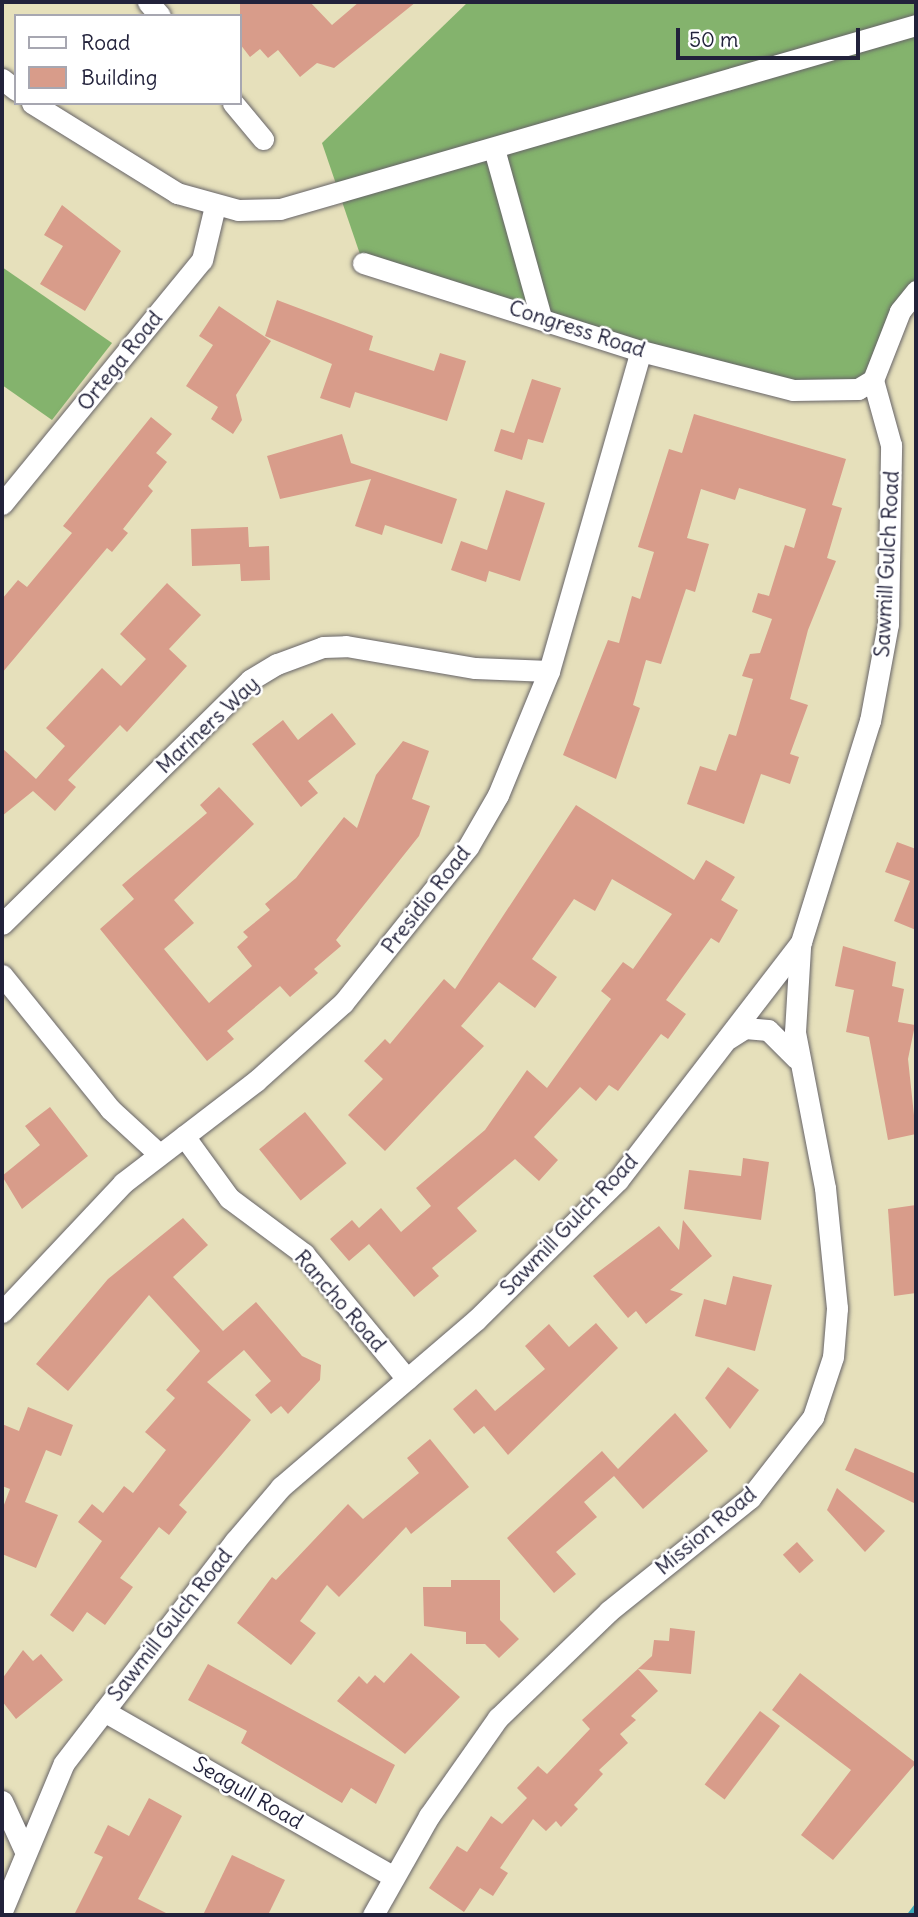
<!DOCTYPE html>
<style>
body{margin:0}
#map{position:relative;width:918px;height:1917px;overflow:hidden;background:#e6e0bb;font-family:Delius,sans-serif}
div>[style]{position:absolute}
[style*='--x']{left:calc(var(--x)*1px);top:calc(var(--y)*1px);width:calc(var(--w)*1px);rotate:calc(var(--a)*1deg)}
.forest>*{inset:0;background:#84b36d}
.stream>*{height:7px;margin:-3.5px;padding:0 3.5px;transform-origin:3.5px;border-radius:3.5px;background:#3babb9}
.building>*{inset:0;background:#d89c8a;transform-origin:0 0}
.roads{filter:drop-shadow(0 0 2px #676468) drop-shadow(0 0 2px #676468)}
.minor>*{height:21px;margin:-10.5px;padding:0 10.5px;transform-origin:10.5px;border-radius:10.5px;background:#fff}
span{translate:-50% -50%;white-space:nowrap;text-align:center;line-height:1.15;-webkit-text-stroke:5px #fff;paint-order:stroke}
.street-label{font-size:21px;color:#22223b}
.frame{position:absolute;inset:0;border:4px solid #22223b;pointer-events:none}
.legend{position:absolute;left:14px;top:14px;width:228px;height:91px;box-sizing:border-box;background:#fff;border:2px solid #a7a7b1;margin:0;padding:9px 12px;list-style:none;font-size:21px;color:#22223b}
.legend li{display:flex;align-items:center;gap:14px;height:35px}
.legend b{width:35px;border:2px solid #a7a7b1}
.scale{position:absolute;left:676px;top:28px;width:184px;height:32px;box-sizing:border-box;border:4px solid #22223b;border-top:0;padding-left:9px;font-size:21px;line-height:24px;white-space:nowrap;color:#22223b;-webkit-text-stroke:5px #fff;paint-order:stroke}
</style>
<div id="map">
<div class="forest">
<div style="clip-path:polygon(468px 2px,916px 2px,916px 291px,873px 380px,793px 390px,363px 263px,322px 143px)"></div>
<div style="clip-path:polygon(2px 267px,112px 343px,52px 420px,2px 385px)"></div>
</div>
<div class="stream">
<div style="--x:910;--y:1915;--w:10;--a:-53"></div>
</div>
<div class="building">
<div style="clip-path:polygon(240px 2px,310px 2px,332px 25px,359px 2px,416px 2px,334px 68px,317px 63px,300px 77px,278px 50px,268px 58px,260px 49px,250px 57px,240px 44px)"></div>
<div style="clip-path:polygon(62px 205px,121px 251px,85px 311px,40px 284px,63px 246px,44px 235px)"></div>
<div style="clip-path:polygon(277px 300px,373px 336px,369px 350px,434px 371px,440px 353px,466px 361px,447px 421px,355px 392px,350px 408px,320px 398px,332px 364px,265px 336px)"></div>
<div style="clip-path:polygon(219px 306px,271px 341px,236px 395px,242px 420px,233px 434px,211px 419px,218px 407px,186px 386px,213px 345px,199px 336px)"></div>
<div style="clip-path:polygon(532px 379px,561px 388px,543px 443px,528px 439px,522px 460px,494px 451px,501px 429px,514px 433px)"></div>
<div style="clip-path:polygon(694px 414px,846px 459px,832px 505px,842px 508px,827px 558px,836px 561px,808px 630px,790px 699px,808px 705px,790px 754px,799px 757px,790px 784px,761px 774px,744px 824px,687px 804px,700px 766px,716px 771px,729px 734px,736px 736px,753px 679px,742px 676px,750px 654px,760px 653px,772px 619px,752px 612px,758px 593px,769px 596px,785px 545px,794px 548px,806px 509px,739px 488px,735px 500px,701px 489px,687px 538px,709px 544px,695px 592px,686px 589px,661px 664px,646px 660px,633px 705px,640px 708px,616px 779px,563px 755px,608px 640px,619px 643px,632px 596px,640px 599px,654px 552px,638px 547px,669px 449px,682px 453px)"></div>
<div style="clip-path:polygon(151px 417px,172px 434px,156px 453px,167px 462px,148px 486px,153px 491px,123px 529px,128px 533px,112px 552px,107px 548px,2px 673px,2px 599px,18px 580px,27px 587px,72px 533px,63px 526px)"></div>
<div style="clip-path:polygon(342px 434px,351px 463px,457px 499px,442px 544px,385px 525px,382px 535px,355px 526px,371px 479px,280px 499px,267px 456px)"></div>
<div style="clip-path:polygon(506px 490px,545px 503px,520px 581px,489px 571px,486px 582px,451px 570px,461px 541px,487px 550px)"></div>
<div style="clip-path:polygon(248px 527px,249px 547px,269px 546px,270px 580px,241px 581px,240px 564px,192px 566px,191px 529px)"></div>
<div style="clip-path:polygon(167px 583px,201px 615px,169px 649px,187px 666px,127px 732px,120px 725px,68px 780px,76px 787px,55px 811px,33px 791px,2px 816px,2px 748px,36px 779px,65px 746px,46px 728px,102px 668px,121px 686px,146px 659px,120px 634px)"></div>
<div style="clip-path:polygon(332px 713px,356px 744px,308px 781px,318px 793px,301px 807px,252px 744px,283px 720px,298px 740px)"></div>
<div style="clip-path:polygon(403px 741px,429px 751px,412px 799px,430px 806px,419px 836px,336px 940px,341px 946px,314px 969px,318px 973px,290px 997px,280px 986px,227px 1031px,234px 1039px,207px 1061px,100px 929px,134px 899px,122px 885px,207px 813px,200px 805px,219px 787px,254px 824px,174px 900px,194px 923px,164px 949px,209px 1003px,252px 966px,237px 947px,248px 937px,243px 932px,270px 910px,265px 904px,296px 878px,344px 817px,357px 828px,376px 775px)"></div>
<div style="clip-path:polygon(576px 805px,694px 880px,706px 860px,735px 877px,721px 900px,738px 910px,719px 943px,711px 938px,666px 1000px,686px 1014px,668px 1039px,661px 1034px,618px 1091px,609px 1085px,596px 1101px,580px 1087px,534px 1137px,558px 1160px,539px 1181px,515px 1159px,457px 1208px,477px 1231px,432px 1268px,439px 1276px,414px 1297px,369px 1244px,349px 1261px,330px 1239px,352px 1220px,359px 1228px,381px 1208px,401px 1232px,431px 1206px,416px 1188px,485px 1130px,527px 1070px,547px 1088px,611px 999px,601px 991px,623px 962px,633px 969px,672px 914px,612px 879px,595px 911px,574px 899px,532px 959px,557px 977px,535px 1008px,499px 982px,461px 1026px,484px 1046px,385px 1151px,348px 1115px,383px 1079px,364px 1061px,385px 1039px,390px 1044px,444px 979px,455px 989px)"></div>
<div style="clip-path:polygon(897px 842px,916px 849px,916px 930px,894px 921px,910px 881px,885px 872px)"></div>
<div style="clip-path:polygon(843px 946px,896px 962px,892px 986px,904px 989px,898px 1022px,915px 1025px,908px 1059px,916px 1134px,888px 1140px,869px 1037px,846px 1032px,854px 990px,835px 986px)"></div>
<div style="clip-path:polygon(50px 1107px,88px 1156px,22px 1209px,2px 1176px,40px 1145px,25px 1126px)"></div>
<div style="left:305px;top:1112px;width:66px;height:59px;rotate:51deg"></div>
<div style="clip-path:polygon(743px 1158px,769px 1162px,761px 1220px,684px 1209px,689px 1170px,741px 1176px)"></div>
<div style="clip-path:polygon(916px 1205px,916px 1293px,894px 1296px,888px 1209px)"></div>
<div style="clip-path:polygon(183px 1218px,208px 1245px,173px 1277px,223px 1331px,256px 1302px,302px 1356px,321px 1365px,320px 1380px,288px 1414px,281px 1406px,271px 1414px,255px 1395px,271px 1381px,244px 1350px,207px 1382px,251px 1420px,179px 1505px,187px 1512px,169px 1535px,159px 1527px,120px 1578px,133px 1587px,105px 1625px,87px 1612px,73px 1632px,50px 1615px,102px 1541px,78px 1522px,92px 1504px,103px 1513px,124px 1486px,133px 1493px,166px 1450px,145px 1432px,175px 1398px,166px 1390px,200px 1351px,149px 1295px,68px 1391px,36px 1364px,108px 1279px)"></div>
<div style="clip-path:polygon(683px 1220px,712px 1256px,670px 1290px,683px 1294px,646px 1324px,636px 1311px,628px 1318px,593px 1276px,659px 1226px,679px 1250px)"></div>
<div style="clip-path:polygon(733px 1276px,772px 1285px,755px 1351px,695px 1336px,704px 1299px,726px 1305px)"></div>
<div style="clip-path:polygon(596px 1323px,618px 1348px,508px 1455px,484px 1426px,474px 1434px,453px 1409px,476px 1389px,495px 1411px,545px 1369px,525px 1346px,549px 1324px,569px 1347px)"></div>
<div style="clip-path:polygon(728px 1367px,759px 1390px,730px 1429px,705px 1398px)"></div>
<div style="clip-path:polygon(28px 1407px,73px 1425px,61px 1456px,46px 1450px,25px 1502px,58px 1515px,36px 1568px,2px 1554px,2px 1510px,10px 1489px,2px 1486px,2px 1424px,19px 1431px)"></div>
<div style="clip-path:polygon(675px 1413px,708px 1451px,643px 1509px,614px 1476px,584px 1502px,597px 1517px,556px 1552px,576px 1574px,554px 1593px,507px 1538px,602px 1451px,618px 1469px)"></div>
<div style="clip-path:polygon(430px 1439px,469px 1487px,411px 1534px,406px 1527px,339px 1597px,327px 1585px,300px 1621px,316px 1633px,291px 1665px,237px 1623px,272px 1577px,276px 1580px,348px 1504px,363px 1519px,419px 1473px,407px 1458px)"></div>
<div style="clip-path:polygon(855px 1448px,916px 1474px,916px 1504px,845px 1470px)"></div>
<div style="clip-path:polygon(837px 1488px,885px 1531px,865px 1552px,827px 1510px)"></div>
<div style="left:797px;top:1542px;width:25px;height:19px;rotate:48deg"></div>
<div style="clip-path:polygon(451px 1580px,500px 1580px,500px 1620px,519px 1639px,499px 1658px,485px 1644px,466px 1644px,466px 1632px,424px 1626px,423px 1587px,451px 1587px)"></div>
<div style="clip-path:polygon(670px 1628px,695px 1631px,691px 1674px,638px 1669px,658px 1691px,631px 1716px,636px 1720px,620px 1734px,628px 1743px,599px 1770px,603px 1774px,574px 1805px,578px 1809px,561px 1827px,556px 1821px,546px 1831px,533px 1819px,500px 1868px,508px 1873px,493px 1896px,480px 1888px,464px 1912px,429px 1888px,457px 1846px,467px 1852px,491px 1816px,502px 1824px,527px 1798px,517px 1788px,538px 1766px,547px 1774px,590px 1729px,582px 1720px,652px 1656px,654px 1640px,669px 1641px)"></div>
<div style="clip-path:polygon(23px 1650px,33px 1661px,41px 1654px,63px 1680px,16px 1719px,2px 1701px,2px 1679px)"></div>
<div style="clip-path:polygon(411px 1653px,460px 1697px,405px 1754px,337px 1701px,359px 1676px,367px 1684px,375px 1675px,384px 1683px)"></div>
<div style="clip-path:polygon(208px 1664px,395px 1765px,376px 1804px,351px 1788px,342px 1803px,241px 1743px,247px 1731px,188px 1700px)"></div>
<div style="clip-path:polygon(800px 1673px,916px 1763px,833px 1860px,801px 1835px,851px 1770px,772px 1710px)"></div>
<div style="left:760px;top:1711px;width:25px;height:92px;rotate:37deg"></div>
<div style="clip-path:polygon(149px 1798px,182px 1816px,138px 1899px,170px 1915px,74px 1915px,103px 1857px,94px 1853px,108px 1825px,129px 1836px)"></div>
<div style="clip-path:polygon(232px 1855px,285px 1880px,268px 1915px,203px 1915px)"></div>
</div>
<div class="roads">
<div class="minor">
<div style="--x:148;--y:2;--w:18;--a:49"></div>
<div style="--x:2;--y:79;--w:18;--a:38"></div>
<div style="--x:32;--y:103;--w:171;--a:31.8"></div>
<div style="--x:177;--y:193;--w:63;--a:15.6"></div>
<div style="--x:238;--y:210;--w:42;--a:-1.4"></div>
<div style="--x:280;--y:209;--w:662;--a:-16.14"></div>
<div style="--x:233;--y:103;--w:47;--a:50.2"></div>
<div style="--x:494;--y:149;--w:174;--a:74.4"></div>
<div style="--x:363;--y:263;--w:292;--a:17.6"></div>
<div style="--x:641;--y:351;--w:157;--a:14.4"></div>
<div style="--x:793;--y:390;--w:65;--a:-0.9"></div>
<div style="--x:858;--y:389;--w:17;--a:-31"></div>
<div style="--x:873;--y:380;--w:74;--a:-68.6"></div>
<div style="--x:900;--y:311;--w:26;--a:-51"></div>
<div style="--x:2;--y:504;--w:315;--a:-50.7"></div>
<div style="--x:202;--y:260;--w:56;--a:-76.5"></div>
<div style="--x:2;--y:924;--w:348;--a:-44.5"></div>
<div style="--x:250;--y:680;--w:31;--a:-31"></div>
<div style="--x:277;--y:664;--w:49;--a:-20.3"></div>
<div style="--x:323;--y:647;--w:23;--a:-2"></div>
<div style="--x:346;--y:646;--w:131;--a:9.7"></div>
<div style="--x:475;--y:668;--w:74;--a:2.3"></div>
<div style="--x:2;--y:975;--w:172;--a:51.1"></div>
<div style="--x:110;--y:1109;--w:65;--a:42.5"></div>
<div style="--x:729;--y:1038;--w:19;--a:-32"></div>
<div style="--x:745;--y:1028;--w:23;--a:5"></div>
<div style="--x:768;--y:1030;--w:40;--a:45"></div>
<div style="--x:184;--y:1136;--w:77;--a:54"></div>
<div style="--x:229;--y:1198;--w:94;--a:36.7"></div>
<div style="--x:304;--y:1254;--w:162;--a:50.5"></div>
<div style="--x:2;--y:1312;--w:177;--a:-46.8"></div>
<div style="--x:123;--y:1183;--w:168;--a:-37.5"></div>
<div style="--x:256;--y:1081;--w:117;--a:-41.9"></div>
<div style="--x:343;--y:1003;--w:200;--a:-51.3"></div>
<div style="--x:468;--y:847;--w:60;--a:-60"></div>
<div style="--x:498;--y:795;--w:134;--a:-67.6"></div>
<div style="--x:549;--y:671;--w:333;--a:-74"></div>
<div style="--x:104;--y:1711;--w:332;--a:29.8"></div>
<div style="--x:2;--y:1801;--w:53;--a:65.4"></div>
<div style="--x:2;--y:1911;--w:160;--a:-67.3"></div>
<div style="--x:64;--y:1763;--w:280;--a:-52.4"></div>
<div style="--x:235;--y:1541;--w:71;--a:-49.6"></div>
<div style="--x:281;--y:1487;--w:257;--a:-40.6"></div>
<div style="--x:476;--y:1320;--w:199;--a:-44.6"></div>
<div style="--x:618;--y:1180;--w:300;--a:-52.4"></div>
<div style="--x:801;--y:942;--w:232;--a:-72.7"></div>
<div style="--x:870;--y:721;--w:99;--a:-79.5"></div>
<div style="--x:888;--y:624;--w:179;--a:-89"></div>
<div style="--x:891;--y:445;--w:67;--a:-105.5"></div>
<div style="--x:373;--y:1915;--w:114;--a:-60.5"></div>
<div style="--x:429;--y:1816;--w:120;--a:-54.9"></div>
<div style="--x:498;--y:1718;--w:154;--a:-43.9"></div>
<div style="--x:609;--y:1611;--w:181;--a:-38.7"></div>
<div style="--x:750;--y:1498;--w:103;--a:-52.1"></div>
<div style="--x:813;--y:1417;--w:63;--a:-71.6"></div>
<div style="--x:833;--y:1357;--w:49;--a:-85.3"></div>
<div style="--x:837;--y:1308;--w:121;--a:-95.7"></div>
<div style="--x:825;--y:1188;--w:159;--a:-100.9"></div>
<div style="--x:795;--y:1032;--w:85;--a:-86.6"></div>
</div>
</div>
<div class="street-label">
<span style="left:577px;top:329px;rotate:18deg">Congress Road</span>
<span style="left:120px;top:361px;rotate:-51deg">Ortega Road</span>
<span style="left:887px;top:564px;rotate:-87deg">Sawmill Gulch Road</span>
<span style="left:208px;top:725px;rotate:-43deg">Mariners Way</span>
<span style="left:426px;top:900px;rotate:-52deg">Presidio Road</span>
<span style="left:569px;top:1225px;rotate:-46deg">Sawmill Gulch Road</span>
<span style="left:340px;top:1301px;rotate:49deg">Rancho Road</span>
<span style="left:706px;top:1531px;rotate:-40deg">Mission Road</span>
<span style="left:170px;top:1625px;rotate:-52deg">Sawmill Gulch Road</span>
<span style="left:248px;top:1793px;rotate:30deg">Seagull Road</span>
</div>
<div class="frame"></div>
<ul class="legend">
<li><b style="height:9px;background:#fff"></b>Road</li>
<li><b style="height:19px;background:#d89c8a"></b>Building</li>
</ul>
<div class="scale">50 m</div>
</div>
